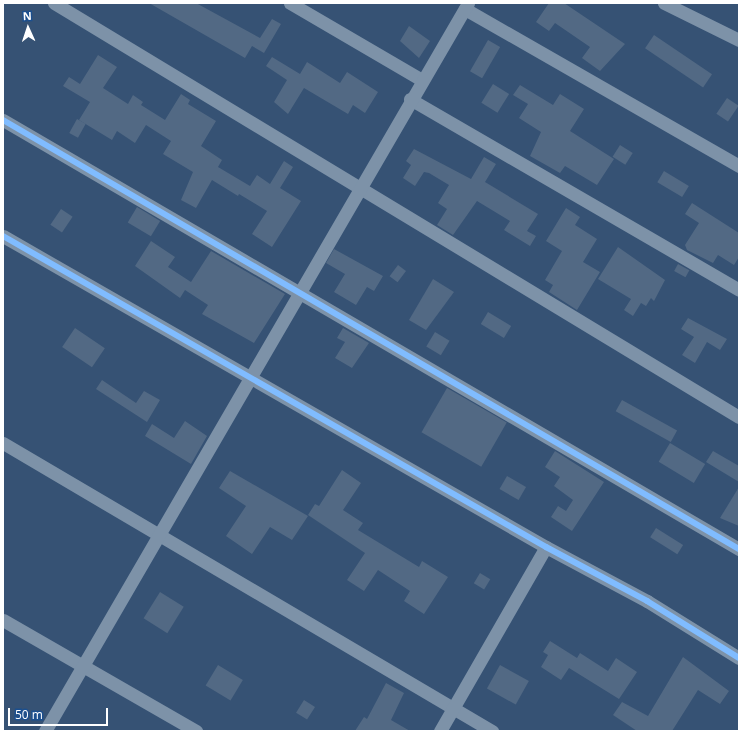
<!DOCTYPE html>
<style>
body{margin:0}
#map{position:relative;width:742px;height:734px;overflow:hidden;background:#365274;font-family:"Open Sans",sans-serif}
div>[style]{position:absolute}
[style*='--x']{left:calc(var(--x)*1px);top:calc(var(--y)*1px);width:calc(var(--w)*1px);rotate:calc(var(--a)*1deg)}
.building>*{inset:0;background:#526984;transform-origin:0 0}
.street>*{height:13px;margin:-6.5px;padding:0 6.5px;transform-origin:6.5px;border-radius:6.5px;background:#7d92a8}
.cycleway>*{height:6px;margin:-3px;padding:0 3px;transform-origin:3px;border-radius:3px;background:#80bcff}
span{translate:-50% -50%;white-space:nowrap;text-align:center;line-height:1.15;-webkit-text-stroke:4px #1b4f8f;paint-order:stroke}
.frame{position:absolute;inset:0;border:4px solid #fff;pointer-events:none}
.north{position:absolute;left:8px;top:8px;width:40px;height:40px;-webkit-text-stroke:3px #1b4f8f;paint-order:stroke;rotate:357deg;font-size:11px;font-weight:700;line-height:16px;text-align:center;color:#fff}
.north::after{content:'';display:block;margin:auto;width:14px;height:18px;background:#fff;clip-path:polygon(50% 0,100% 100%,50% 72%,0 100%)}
.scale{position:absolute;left:8px;top:708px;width:100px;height:18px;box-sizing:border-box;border:2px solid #fff;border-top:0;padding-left:5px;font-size:12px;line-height:14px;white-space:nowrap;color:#fff;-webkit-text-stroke:3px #1b4f8f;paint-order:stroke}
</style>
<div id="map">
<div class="building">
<div style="clip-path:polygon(149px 3px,196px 3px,260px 38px,272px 19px,281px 24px,264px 53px,252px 46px,245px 58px)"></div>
<div style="clip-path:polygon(549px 3px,564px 3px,625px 44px,600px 71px,582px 58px,590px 47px,555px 23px,549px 31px,536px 22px)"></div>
<div style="clip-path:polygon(409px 26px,430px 41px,419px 58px,400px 41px)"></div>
<div style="left:654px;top:35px;width:70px;height:16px;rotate:34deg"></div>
<div style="left:488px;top:40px;width:14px;height:36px;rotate:30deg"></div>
<div style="clip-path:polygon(98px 55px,117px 67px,103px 88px,128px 104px,133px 95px,143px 102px,141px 105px,165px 120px,181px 94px,190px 100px,188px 104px,216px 121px,201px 146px,222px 160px,218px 167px,250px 186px,257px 175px,270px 184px,284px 161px,293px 167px,280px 188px,301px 201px,272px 247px,252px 234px,267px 211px,239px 194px,238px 196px,212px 180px,196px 208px,181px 200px,193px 172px,163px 154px,171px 141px,146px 125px,135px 143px,117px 131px,112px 140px,79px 120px,90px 102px,63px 86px,69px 77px,80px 84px)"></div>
<div style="clip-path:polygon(272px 57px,300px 74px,307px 62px,340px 83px,347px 72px,378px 92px,365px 113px,353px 105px,348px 114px,304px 88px,288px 114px,274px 102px,287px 80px,266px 66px)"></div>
<div style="left:493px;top:84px;width:19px;height:22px;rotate:32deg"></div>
<div style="clip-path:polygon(520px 85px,553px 105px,560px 94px,584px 109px,570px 131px,614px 159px,597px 185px,565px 166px,560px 173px,530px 156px,541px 132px,519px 118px,528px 104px,513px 95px)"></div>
<div style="left:727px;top:98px;width:14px;height:19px;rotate:34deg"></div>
<div style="left:77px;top:119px;width:10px;height:16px;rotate:29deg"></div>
<div style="left:620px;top:145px;width:15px;height:14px;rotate:32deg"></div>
<div style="clip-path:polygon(414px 149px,471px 179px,484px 157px,496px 164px,485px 182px,538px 214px,527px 231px,536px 236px,530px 246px,504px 230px,510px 221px,477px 201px,453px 235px,437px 225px,447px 209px,438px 203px,449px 185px,429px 173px,424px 172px,415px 186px,403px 178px,411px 165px,406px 161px)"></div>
<div style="left:664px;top:171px;width:29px;height:13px;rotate:31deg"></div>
<div style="clip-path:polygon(692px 203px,739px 233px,739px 257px,734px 265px,718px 255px,713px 263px,687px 250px,685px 245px,699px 223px,685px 214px)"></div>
<div style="left:137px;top:207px;width:27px;height:18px;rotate:31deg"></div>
<div style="clip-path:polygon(566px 208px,580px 217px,575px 225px,597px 239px,583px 262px,600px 272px,577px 310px,549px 292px,553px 285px,545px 280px,562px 251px,546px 241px)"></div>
<div style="left:61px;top:209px;width:14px;height:19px;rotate:34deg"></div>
<div style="clip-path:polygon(151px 241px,175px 257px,168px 267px,191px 282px,211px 251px,285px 294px,254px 343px,202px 314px,208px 305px,185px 290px,180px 298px,135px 266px)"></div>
<div style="clip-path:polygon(618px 247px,665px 280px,654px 301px,651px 298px,646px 306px,641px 303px,633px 316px,624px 310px,631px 299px,598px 279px)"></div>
<div style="clip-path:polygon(334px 249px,383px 276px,374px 291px,367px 287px,356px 305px,334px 292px,345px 274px,326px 263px)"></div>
<div style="left:678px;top:264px;width:13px;height:8px;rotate:29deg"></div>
<div style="left:398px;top:265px;width:10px;height:14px;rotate:37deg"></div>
<div style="clip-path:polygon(433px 279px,454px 292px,426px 330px,409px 320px)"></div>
<div style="left:488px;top:312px;width:27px;height:14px;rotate:31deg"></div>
<div style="clip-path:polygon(688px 318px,727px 339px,720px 350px,707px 342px,695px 363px,682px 355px,694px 337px,681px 329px)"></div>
<div style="left:75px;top:328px;width:36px;height:23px;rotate:34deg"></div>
<div style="clip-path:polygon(343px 328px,369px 343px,352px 368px,335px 358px,345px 342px,337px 338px)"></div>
<div style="left:435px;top:332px;width:17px;height:17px;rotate:31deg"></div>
<div style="clip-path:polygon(102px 380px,136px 403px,144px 391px,160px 400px,147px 422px,96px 389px)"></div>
<div style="left:447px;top:388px;width:69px;height:51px;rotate:30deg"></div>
<div style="left:622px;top:400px;width:63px;height:13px;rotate:29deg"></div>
<div style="clip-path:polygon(185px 421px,207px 436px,191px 464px,145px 436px,152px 424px,174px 438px)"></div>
<div style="left:670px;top:443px;width:41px;height:22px;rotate:31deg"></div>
<div style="clip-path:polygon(555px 451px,604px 482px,572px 531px,551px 517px,558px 506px,566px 511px,573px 500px,554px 486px,560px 477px,545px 467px)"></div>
<div style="clip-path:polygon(713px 451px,739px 466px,739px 482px,706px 462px)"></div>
<div style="clip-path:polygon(342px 470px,361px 483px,343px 510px,363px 523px,358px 530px,419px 567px,422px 561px,448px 577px,424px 614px,404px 601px,410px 591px,378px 570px,364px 591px,347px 580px,365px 553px,308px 515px,315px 504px,319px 506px)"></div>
<div style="clip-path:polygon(230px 471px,308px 516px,292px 540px,270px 527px,252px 554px,226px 536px,246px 506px,219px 488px)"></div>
<div style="left:507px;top:476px;width:22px;height:15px;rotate:30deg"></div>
<div style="clip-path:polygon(739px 487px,739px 526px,720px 518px)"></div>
<div style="left:656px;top:528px;width:32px;height:11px;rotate:32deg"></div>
<div style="left:480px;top:573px;width:12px;height:12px;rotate:31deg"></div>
<div style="left:160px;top:592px;width:28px;height:31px;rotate:32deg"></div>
<div style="clip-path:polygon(550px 641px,577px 658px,580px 653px,608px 671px,616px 658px,637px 672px,619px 699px,569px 668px,561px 680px,541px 667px,548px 655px,543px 652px)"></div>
<div style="clip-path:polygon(683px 657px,729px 691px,720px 704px,698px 690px,672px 731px,637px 731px,613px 715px,622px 702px,648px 716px)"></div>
<div style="left:218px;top:665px;width:29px;height:24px;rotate:31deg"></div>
<div style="left:500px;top:665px;width:33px;height:27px;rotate:29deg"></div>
<div style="clip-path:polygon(386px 683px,404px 693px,391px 720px,410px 731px,355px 731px,364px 717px,367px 719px)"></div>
<div style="left:304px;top:700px;width:13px;height:15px;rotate:32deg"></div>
</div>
<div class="street">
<div style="--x:54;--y:3;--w:800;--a:31.15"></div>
<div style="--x:290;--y:3;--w:153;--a:30.3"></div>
<div style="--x:664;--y:3;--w:84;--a:26.3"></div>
<div style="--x:465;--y:9;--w:316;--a:29.8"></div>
<div style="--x:410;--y:99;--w:380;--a:30.1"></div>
<div style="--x:3;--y:120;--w:852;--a:30.24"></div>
<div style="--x:3;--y:236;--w:626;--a:29.8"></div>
<div style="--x:546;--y:547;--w:115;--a:28.1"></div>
<div style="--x:647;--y:601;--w:108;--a:31.8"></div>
<div style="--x:3;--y:443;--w:568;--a:30.5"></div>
<div style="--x:3;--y:620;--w:223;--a:29.9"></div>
<div style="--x:45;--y:731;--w:842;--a:-59.84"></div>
<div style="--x:440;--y:731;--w:212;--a:-60.1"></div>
</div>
<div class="cycleway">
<div style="--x:3;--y:120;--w:852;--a:30.24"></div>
<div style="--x:3;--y:236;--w:626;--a:29.8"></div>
<div style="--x:546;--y:547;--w:115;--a:28.1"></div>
<div style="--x:647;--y:601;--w:108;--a:31.8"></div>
</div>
<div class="frame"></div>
<div class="north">N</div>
<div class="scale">50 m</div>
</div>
